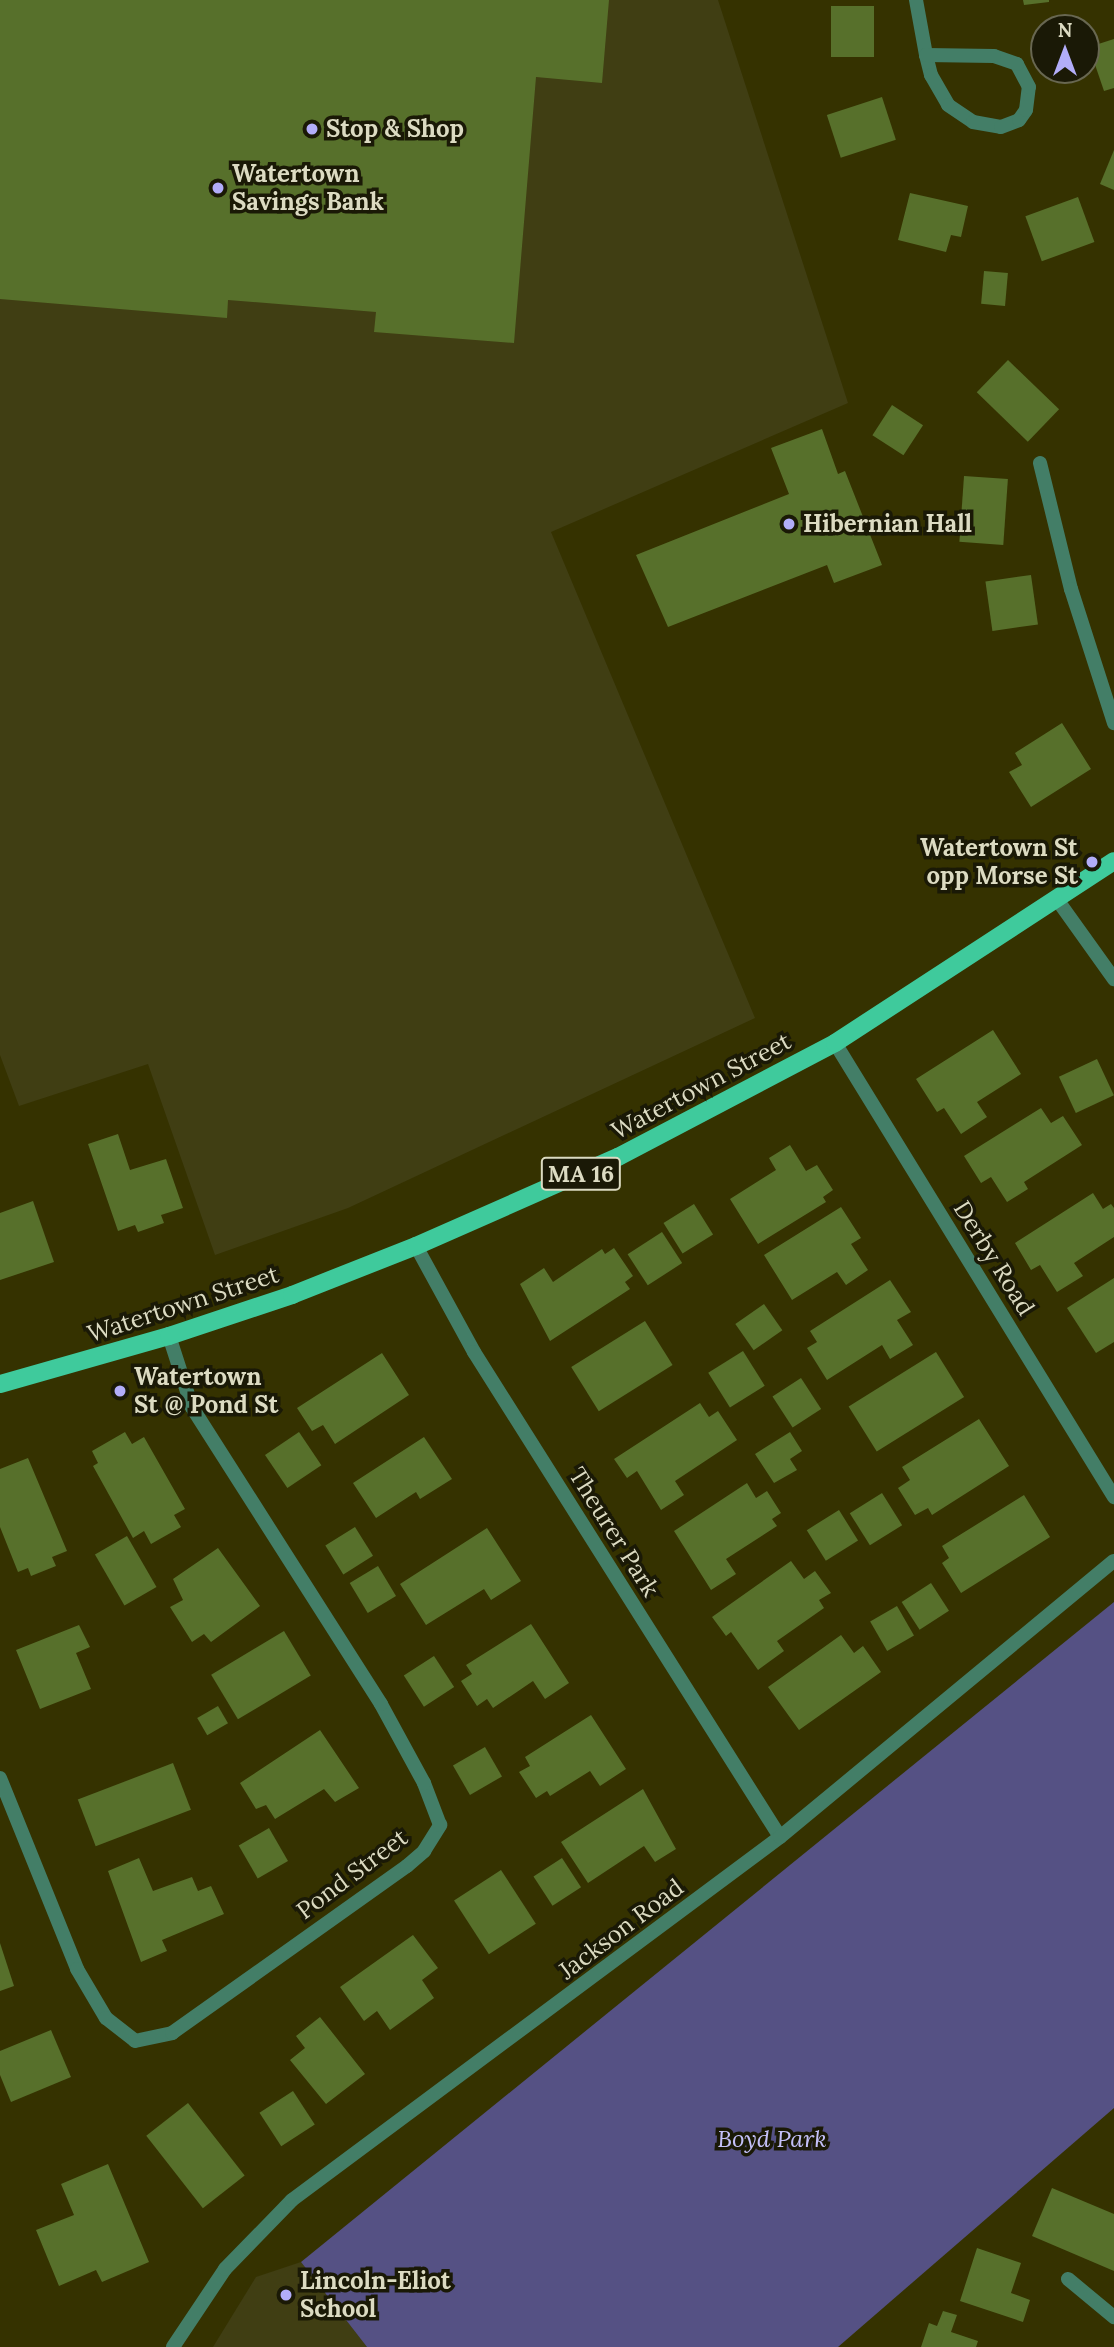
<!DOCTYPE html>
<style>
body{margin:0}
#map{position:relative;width:1114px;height:2347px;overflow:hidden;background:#353200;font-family:Lora,serif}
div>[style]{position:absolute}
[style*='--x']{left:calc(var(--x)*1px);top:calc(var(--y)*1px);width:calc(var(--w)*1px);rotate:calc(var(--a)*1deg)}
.built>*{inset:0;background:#403e13}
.green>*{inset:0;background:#555184}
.building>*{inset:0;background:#57702b;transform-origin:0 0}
.minor>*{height:14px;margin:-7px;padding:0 7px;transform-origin:7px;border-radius:7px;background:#437e67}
.primary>*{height:18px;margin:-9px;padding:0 9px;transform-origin:9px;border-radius:9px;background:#3fca9c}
.dots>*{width:19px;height:19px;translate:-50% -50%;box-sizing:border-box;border:4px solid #1a1906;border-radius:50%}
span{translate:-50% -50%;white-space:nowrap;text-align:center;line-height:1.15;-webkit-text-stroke:7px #1a1906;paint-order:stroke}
.shield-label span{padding:2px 5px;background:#1a1906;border:2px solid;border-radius:5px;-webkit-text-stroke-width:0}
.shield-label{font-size:23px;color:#dcdbc2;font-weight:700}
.poi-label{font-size:24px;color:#dcdbc2;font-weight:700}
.left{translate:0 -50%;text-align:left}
.right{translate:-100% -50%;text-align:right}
.street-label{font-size:24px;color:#dcdbc2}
.park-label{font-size:24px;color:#c4c1f9;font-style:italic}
.north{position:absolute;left:1030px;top:14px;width:70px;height:70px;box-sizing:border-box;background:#1a1906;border:2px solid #686751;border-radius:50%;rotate:0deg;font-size:19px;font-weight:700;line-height:28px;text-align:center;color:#dcdbc2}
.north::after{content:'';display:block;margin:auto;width:24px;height:32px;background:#b2adf9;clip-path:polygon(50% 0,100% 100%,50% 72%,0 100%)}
</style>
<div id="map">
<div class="built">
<div style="clip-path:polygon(0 0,718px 0,848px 403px,551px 532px,755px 1018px,348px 1208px,215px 1255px,148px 1064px,19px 1106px,0 1055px)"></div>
<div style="clip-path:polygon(301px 2262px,367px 2347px,213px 2347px,256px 2277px)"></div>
</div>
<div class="green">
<div style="clip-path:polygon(1114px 1602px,1114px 2108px,838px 2347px,367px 2347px,301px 2262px)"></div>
</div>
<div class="building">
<div style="clip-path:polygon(0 0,609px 0,602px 83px,536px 77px,514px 343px,374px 332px,376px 312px,228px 300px,227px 318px,0 299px)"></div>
<div style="clip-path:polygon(1023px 0,1049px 0,1049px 2px,1024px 5px)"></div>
<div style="left:874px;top:6px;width:51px;height:43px;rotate:90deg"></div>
<div style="clip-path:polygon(1114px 39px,1114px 88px,1104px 91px,1089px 47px)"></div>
<div style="left:882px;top:97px;width:45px;height:58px;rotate:72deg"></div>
<div style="clip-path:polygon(1114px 150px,1114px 190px,1100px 184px)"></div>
<div style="clip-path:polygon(910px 193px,968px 206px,961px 237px,951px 235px,946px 252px,898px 240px)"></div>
<div style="left:1078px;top:197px;width:48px;height:56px;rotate:70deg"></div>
<div style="left:984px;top:271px;width:24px;height:33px;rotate:5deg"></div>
<div style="left:1008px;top:360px;width:71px;height:45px;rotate:44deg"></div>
<div style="left:892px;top:405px;width:37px;height:36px;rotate:33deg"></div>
<div style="clip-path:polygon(822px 429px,838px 474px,845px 471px,882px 565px,834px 583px,827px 565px,668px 627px,636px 555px,789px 494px,771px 448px)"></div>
<div style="left:964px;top:476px;width:44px;height:66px;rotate:4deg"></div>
<div style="left:1031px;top:575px;width:50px;height:46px;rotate:82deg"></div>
<div style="clip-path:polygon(1062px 723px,1091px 769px,1031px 807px,1009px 772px,1022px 765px,1015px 753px)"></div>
<div style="clip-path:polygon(993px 1030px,1021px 1074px,977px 1102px,987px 1117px,961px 1134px,944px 1108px,937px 1112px,916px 1079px)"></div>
<div style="left:1097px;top:1059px;width:40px;height:42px;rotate:65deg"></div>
<div style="clip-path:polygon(1041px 1108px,1051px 1123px,1063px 1116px,1082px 1145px,1024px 1182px,1028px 1189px,1007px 1202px,991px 1177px,981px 1183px,964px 1156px)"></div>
<div style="clip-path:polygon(118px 1134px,130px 1170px,166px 1159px,183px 1208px,161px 1215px,164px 1223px,138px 1232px,135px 1225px,118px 1231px,88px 1144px)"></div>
<div style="clip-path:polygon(790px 1145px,806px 1171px,817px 1165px,833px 1190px,823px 1197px,826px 1202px,758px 1244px,730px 1199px,776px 1170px,769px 1158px)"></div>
<div style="clip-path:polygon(1093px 1193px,1103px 1209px,1111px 1204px,1114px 1208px,1114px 1237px,1074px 1263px,1083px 1276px,1057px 1292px,1040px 1265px,1031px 1270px,1015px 1243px)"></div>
<div style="clip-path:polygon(33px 1201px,54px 1262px,0 1280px,0 1213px)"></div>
<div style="left:694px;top:1204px;width:36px;height:36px;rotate:58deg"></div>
<div style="clip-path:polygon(841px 1207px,861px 1238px,851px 1244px,868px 1270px,846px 1285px,837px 1272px,792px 1300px,764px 1255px)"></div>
<div style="left:662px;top:1232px;width:37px;height:41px;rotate:57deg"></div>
<div style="clip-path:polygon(614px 1248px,633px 1276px,625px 1282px,630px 1289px,550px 1341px,520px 1284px,544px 1268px,553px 1282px,602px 1249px,605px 1254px)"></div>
<div style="clip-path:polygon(1114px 1278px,1114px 1342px,1096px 1353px,1067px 1308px)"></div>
<div style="clip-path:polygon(890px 1280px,911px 1312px,897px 1320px,913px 1345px,890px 1359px,882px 1345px,827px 1380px,807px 1348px,817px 1342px,810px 1331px)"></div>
<div style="left:764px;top:1304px;width:32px;height:35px;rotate:55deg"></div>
<div style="left:645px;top:1321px;width:52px;height:87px;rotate:58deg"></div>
<div style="left:743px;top:1351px;width:41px;height:41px;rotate:58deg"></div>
<div style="left:936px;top:1352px;width:53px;height:103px;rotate:58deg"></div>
<div style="clip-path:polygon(382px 1353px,409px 1395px,335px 1444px,323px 1425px,312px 1431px,297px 1408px)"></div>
<div style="left:801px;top:1378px;width:37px;height:34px;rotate:57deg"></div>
<div style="clip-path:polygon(700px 1403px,709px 1417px,718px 1411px,737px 1440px,675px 1481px,684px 1495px,661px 1510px,637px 1471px,627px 1478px,614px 1459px)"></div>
<div style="clip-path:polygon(979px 1419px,1009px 1466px,932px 1515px,928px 1508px,915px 1515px,898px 1488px,910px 1480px,902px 1467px)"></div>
<div style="clip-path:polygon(125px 1432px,132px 1444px,144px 1437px,185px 1509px,174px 1515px,181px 1527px,151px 1544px,144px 1531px,133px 1538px,93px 1466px,98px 1463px,92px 1451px)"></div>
<div style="left:299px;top:1432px;width:40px;height:41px;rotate:56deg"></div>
<div style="clip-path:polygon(790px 1432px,802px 1451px,790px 1459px,797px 1470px,774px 1483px,755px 1454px)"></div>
<div style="clip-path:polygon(424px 1437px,452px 1479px,420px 1499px,416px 1492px,376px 1518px,353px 1483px)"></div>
<div style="clip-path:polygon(28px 1458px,67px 1551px,52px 1557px,56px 1566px,31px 1576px,28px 1568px,18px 1572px,0 1527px,0 1469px)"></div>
<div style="clip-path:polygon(747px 1483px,756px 1498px,767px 1491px,781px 1513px,772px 1519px,777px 1526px,726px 1559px,736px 1574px,711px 1590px,674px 1531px)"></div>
<div style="left:882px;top:1493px;width:38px;height:38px;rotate:58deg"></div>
<div style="clip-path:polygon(1024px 1495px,1050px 1537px,961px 1593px,942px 1563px,949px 1558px,942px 1546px)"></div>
<div style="left:839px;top:1510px;width:36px;height:38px;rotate:58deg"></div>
<div style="left:355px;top:1527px;width:34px;height:35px;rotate:58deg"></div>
<div style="clip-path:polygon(487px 1528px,521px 1581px,491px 1600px,484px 1589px,426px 1625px,400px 1584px)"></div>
<div style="left:127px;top:1536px;width:59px;height:37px;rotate:60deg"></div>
<div style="clip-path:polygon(218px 1548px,260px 1606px,211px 1642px,204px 1634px,192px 1642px,170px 1607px,183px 1600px,173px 1579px)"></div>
<div style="clip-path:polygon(791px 1561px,804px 1579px,815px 1571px,831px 1593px,819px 1600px,824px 1608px,777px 1641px,784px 1651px,758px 1670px,731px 1632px,726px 1636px,712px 1617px)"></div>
<div style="left:378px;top:1566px;width:35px;height:33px;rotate:59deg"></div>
<div style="left:931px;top:1583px;width:33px;height:35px;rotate:57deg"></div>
<div style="left:897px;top:1606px;width:34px;height:31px;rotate:60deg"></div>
<div style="clip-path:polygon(531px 1624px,569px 1683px,545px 1699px,533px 1681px,493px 1708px,487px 1699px,477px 1706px,461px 1681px,472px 1674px,466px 1665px)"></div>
<div style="clip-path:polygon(79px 1625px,90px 1647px,76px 1653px,91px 1689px,40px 1709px,16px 1650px)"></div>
<div style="left:284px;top:1631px;width:52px;height:85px;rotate:59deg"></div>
<div style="clip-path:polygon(841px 1635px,854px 1653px,863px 1646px,881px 1672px,799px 1730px,768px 1687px)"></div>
<div style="left:434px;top:1656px;width:37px;height:36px;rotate:57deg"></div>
<div style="left:218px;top:1706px;width:20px;height:24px;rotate:60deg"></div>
<div style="clip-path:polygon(591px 1715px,626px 1769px,600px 1786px,590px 1771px,550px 1796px,547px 1791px,536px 1798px,519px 1772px,530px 1766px,525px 1757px)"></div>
<div style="clip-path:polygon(320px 1730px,359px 1788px,335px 1802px,324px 1789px,275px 1819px,266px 1805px,256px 1809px,240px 1783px)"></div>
<div style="left:485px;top:1747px;width:34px;height:37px;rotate:60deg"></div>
<div style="left:173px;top:1763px;width:50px;height:102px;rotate:69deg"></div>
<div style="clip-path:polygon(643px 1789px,676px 1849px,655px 1862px,644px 1846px,588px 1883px,561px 1842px)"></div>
<div style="left:269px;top:1828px;width:38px;height:35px;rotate:60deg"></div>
<div style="clip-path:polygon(139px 1858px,153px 1891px,192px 1877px,198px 1891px,211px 1886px,224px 1914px,162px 1940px,167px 1951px,141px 1962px,108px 1871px)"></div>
<div style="left:562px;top:1858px;width:35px;height:34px;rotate:57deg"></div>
<div style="left:501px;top:1870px;width:64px;height:56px;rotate:57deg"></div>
<div style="clip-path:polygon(413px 1935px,438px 1968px,422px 1980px,434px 1998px,390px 2030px,377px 2011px,364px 2021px,340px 1987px)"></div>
<div style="clip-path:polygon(0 1943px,14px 1986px,0 1991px)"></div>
<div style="clip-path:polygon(320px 2017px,365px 2074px,326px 2104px,290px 2060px,305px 2048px,296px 2036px)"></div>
<div style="clip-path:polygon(51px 2030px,71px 2077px,11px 2102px,0 2075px,0 2051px)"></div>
<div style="left:293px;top:2091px;width:40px;height:40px;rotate:57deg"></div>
<div style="left:188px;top:2103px;width:92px;height:53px;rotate:52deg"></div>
<div style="clip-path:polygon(108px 2164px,149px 2262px,102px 2282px,96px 2270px,59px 2286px,36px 2230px,74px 2215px,61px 2184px)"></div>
<div style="clip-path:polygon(1052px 2188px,1114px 2214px,1114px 2271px,1032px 2236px)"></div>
<div style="clip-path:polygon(977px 2248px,1021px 2263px,1011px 2293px,1030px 2300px,1023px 2322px,960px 2301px)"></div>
<div style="clip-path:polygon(943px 2311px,957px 2315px,951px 2332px,978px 2341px,976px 2347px,921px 2347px,929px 2323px,937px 2326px)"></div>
</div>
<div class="minor">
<div style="--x:916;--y:0;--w:56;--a:79.7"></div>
<div style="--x:926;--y:55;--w:21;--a:76"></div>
<div style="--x:931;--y:75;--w:34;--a:60"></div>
<div style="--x:948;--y:105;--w:30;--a:34"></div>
<div style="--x:973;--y:122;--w:28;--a:10"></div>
<div style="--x:1001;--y:127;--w:19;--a:-21"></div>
<div style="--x:1019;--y:120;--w:12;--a:-55"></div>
<div style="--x:1026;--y:110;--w:23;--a:-83"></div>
<div style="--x:1029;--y:87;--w:26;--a:-118"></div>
<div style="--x:1017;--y:64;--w:24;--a:-161"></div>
<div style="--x:994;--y:56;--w:68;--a:-179.2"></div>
<div style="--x:1040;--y:463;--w:130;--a:76.2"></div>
<div style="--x:1071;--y:589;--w:141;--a:72.2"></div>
<div style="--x:1056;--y:898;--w:100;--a:54.4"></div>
<div style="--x:835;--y:1043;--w:533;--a:58.43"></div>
<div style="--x:416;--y:1246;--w:121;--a:61.3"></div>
<div style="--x:474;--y:1352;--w:573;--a:57.75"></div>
<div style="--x:0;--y:1778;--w:206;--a:68"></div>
<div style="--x:77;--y:1969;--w:57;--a:59.4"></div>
<div style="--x:106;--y:2018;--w:37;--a:38"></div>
<div style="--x:135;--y:2041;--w:38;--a:-12"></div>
<div style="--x:172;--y:2033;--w:288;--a:-35.4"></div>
<div style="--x:407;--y:1866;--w:23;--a:-41"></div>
<div style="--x:424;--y:1851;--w:31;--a:-58"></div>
<div style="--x:440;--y:1825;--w:45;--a:-110.9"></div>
<div style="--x:424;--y:1783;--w:90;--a:-118.6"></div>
<div style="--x:381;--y:1704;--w:352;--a:-122.5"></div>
<div style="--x:192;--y:1407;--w:75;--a:-107.9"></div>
<div style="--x:1068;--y:2279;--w:60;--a:39.6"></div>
<div style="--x:173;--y:2347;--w:94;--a:-56.3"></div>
<div style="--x:225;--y:2269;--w:96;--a:-45.8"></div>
<div style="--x:292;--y:2200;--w:608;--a:-36.64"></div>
<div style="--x:780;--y:1837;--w:433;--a:-39.6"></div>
</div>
<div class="primary">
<div style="--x:0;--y:1384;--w:176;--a:-15.9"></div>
<div style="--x:169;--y:1336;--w:130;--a:-18.4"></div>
<div style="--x:292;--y:1295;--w:133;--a:-21.6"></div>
<div style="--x:416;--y:1246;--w:221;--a:-23.8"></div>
<div style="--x:618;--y:1157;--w:245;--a:-27.7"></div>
<div style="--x:835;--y:1043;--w:333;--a:-33.1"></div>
</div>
<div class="dots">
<div style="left:312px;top:129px;background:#b2adf9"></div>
<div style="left:218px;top:188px;background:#b2adf9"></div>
<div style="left:789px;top:524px;background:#b2adf9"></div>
<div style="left:1092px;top:862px;background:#b2adf9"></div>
<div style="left:120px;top:1391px;background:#b2adf9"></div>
<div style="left:286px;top:2295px;background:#b2adf9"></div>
</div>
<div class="shield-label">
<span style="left:581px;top:1174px">MA 16</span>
</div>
<div class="poi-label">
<span class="left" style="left:326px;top:129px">Stop &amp; Shop</span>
<span class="left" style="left:232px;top:188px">Watertown<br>Savings Bank</span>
<span class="left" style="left:803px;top:524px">Hibernian Hall</span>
<span class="right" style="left:1078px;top:862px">Watertown St<br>opp Morse St</span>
<span class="left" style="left:134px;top:1391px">Watertown<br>St @ Pond St</span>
<span class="left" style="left:300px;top:2295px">Lincoln-Eliot<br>School</span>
</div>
<div class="street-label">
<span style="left:701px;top:1086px;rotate:-28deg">Watertown Street</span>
<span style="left:994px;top:1258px;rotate:58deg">Derby Road</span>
<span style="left:183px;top:1304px;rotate:-18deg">Watertown Street</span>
<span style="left:614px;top:1532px;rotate:58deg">Theurer Park</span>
<span style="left:352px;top:1874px;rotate:-37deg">Pond Street</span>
<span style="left:621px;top:1929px;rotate:-37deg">Jackson Road</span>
</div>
<div class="park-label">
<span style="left:772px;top:2139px">Boyd Park</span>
</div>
<div class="north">N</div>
</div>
